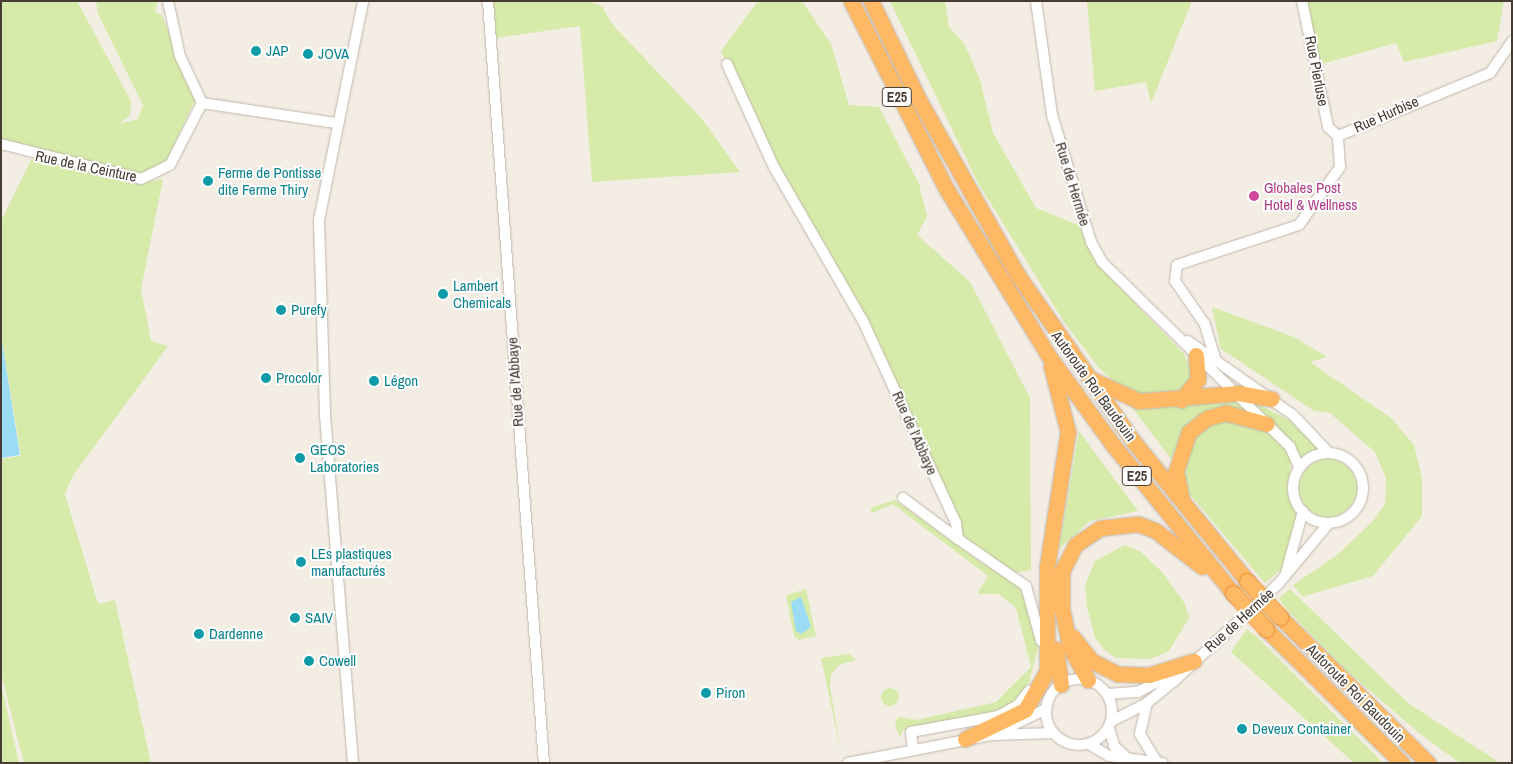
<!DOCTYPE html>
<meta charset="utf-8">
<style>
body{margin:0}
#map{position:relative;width:1513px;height:764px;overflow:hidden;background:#f3ede4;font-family:"Archivo Narrow",sans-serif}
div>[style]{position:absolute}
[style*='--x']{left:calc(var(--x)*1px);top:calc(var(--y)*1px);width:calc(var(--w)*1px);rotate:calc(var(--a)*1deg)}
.green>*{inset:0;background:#d6eba9}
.round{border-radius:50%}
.water>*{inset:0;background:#9bdcf5}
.roads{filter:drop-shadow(0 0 1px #c2b6a9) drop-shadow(0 0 1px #c2b6a9)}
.minor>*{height:10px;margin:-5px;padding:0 5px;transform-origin:5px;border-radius:5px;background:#fff}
.minor>.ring{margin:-5px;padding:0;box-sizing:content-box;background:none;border:10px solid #fff;border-radius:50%}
.highway>*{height:15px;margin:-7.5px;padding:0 7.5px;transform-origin:7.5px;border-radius:7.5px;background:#ffb863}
.bridges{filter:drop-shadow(0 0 1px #e98a28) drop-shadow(0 0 1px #e98a28)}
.highway-bridge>*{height:15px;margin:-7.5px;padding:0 7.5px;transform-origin:7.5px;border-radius:7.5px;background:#ffb863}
.dots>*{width:14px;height:14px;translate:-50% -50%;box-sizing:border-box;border:2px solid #fff;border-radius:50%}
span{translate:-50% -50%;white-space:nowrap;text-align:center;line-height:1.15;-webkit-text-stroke:4px #fff;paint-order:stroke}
.shield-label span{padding:1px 4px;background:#fff;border:1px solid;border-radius:4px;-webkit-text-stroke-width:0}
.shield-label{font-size:14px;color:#463c33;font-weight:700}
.culture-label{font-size:15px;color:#0d838f}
.left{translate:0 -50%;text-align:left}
.street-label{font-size:15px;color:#463c33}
.hotel-label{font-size:15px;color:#b23c85}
.frame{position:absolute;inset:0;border:2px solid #463c33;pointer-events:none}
</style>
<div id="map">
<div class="green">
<div style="clip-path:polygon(1px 1px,77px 1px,131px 101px,130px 115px,119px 124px,138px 119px,143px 105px,98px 14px,96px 1px,158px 1px,155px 12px,162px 15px,195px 100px,166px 161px,144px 174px,131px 173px,1px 141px)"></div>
<div style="clip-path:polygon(493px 1px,590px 1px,602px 7px,613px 25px,702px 119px,740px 172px,592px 182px,580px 26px,496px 38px)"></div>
<div style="clip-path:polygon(758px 1px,802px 1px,831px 44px,849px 105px,879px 107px,919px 184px,927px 216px,917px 235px,970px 282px,1030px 398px,1031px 570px,1015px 573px,958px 533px,901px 400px,753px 128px,721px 51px)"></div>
<div style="clip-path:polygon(890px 1px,945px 1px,949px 27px,964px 43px,980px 80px,993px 133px,1036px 208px,1078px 225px,1103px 270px,1183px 353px,1193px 373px,1186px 387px,1157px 396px,1125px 391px,1099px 368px,1064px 322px,977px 181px)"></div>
<div style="clip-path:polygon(1087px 1px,1192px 1px,1151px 103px,1146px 82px,1095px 91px)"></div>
<div style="clip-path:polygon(1302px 1px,1504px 1px,1497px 41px,1404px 62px,1396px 43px,1318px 65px)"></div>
<div style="clip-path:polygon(32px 158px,134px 184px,163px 179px,141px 289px,151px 341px,168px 346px,72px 477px,65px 494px,98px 604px,115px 600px,151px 763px,24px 763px,1px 674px,1px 459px,21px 456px,1px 336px,1px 221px)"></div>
<div style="clip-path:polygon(1212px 307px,1294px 337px,1327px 357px,1310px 362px,1391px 418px,1414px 445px,1422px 478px,1422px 516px,1373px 576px,1302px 597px,1293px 585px,1336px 556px,1374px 520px,1385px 504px,1386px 478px,1375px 452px,1330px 413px,1314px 411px,1221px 349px)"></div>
<div style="clip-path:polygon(1235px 397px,1250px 410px,1235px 408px,1185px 427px,1171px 459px,1131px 406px)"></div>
<div style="clip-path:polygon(1251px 401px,1289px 420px,1320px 449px,1302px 459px)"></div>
<div style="clip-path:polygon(1218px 418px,1263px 428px,1292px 457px,1288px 489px,1298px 513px,1283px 568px,1265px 583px,1186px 490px,1180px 458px,1185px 444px)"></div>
<div style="clip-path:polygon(1079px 431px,1138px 511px,1090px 521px,1059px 549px)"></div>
<div class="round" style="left:1299px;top:459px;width:58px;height:58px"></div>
<div style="clip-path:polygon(895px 500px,983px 564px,1017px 583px,1036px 625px,1038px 647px,1029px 683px,1009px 706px,970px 719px,957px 718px,903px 730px,900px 738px,895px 725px,898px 717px,916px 720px,996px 702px,1031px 667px,1016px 608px,999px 594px,977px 594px,988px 576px,893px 504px,872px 513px,870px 508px)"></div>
<div style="clip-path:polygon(1125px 545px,1141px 552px,1162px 572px,1185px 604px,1189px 618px,1169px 651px,1150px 659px,1116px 658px,1104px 650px,1095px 637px,1087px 607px,1085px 585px,1095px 561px)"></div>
<div style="clip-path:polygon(806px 589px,816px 636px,799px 640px,794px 636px,786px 595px)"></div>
<div style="clip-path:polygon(1290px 589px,1408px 703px,1500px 763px,1460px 763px,1419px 733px,1348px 672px,1287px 610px,1279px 598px)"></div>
<div style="clip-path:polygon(1247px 629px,1257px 637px,1383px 763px,1354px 763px,1231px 652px)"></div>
<div style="clip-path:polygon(849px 654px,856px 660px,839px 665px,831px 675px,830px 687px,841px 752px,821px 658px)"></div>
<div class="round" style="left:881px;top:688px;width:18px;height:18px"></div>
<div style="clip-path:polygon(1px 689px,3px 693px,19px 763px,1px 763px)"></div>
</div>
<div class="water">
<div style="clip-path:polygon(1px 336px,20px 455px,1px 458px)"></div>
<div style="clip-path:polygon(801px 597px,811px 627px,801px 634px,796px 631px,791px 602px)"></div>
</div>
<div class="roads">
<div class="minor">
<div style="--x:168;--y:1;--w:56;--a:77.7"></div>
<div style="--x:180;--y:56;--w:52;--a:64.9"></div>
<div style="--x:488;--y:1;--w:764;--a:85.8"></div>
<div style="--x:1036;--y:1;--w:115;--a:82"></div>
<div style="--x:1052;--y:115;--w:133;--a:72.9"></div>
<div style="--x:1091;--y:242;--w:23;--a:61"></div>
<div style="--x:1102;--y:262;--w:264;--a:44.5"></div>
<div style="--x:1290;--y:447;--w:23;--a:65"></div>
<div style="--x:1302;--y:1;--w:129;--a:78.3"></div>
<div style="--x:1328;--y:127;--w:13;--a:42"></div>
<div style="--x:727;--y:64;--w:113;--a:65.5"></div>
<div style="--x:774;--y:167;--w:178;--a:60"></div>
<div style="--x:863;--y:321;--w:222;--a:65.3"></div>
<div style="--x:956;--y:523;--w:16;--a:83"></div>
<div style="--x:958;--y:539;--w:83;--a:34.7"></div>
<div style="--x:1026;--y:586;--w:57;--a:74.7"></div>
<div style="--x:202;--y:103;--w:135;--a:8.5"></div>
<div style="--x:1338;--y:136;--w:165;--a:-22.5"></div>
<div style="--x:1490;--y:73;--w:39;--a:-55"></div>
<div style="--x:1;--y:144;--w:144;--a:14"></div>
<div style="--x:141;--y:179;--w:32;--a:-26"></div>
<div style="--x:170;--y:165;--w:70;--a:-62.7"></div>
<div style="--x:1188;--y:341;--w:128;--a:35.2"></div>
<div style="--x:1293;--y:415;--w:52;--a:46.5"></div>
<div style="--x:1215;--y:358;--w:37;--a:-107"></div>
<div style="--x:1204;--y:323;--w:51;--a:-124.6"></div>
<div style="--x:1175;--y:281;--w:16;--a:-83"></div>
<div style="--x:1177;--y:265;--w:128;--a:-18.2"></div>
<div style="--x:1299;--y:225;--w:71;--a:-54.7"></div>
<div style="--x:1340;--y:167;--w:31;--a:-94"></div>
<div class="ring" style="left:1293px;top:453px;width:60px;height:60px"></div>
<div style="--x:903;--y:498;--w:69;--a:36.7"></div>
<div style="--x:1286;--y:573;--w:64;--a:-74.7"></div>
<div class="ring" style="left:1046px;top:679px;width:56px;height:56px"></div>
<div style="--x:1107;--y:694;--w:31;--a:-4"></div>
<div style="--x:1138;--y:692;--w:45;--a:-27.7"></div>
<div style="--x:1147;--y:703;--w:32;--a:103"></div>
<div style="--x:1140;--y:734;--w:31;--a:59"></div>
<div style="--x:1112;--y:721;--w:39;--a:-27"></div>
<div style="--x:1147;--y:703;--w:35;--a:-39"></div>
<div style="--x:1174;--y:681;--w:144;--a:-43"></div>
<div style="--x:1279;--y:583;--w:78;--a:-50.2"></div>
<div style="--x:1109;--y:728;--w:19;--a:74"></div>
<div style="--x:1114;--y:746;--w:18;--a:43"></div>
<div style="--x:997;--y:733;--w:55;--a:-26.1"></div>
<div style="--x:1089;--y:744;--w:23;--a:31"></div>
<div style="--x:1109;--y:756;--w:54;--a:7.4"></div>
<div style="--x:913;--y:749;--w:17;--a:-97"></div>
<div style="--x:911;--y:732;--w:88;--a:-10.4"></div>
<div style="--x:998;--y:716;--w:23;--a:-29"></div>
<div style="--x:1018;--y:705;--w:18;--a:-52"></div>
<div style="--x:353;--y:763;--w:351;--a:-94.6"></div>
<div style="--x:325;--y:413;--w:193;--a:-91.8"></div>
<div style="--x:319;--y:220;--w:223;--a:-78.6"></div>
<div style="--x:848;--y:763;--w:147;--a:-11"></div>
<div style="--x:992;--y:735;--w:61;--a:-1.9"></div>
</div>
<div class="highway">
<div style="--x:851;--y:1;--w:212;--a:63.1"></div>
<div style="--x:947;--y:190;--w:193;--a:58.5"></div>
<div style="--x:1048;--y:355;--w:111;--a:54.2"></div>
<div style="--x:1113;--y:445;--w:191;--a:51"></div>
<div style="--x:871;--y:1;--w:110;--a:64.1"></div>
<div style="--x:919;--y:100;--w:200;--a:60.6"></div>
<div style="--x:1017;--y:274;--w:203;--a:55.2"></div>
<div style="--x:1133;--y:441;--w:181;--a:50.8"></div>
<div style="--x:1091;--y:379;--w:53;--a:24.6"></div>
<div style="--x:1139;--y:401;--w:99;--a:-4.6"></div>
<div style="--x:1238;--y:393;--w:34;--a:10"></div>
<div style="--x:1181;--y:400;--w:27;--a:-51"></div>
<div style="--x:1198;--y:379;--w:24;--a:-95"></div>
<div style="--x:1182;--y:500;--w:30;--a:-102"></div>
<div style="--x:1176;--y:471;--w:41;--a:-71.6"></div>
<div style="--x:1189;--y:432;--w:23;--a:-38"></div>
<div style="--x:1207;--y:418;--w:20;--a:-15"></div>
<div style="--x:1226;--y:413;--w:42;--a:15"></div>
<div style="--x:1280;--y:617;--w:208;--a:44.6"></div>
<div style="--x:1266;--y:629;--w:191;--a:44.6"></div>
<div style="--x:1073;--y:637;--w:31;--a:52"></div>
<div style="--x:1092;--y:661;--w:29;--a:27"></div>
<div style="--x:1118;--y:674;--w:31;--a:2"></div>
<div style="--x:1149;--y:675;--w:47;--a:-17.3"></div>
<div style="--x:1056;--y:649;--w:36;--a:82"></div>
<div style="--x:1088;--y:680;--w:38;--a:-119"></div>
<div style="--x:1070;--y:647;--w:38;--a:-102"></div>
<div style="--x:1062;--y:610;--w:39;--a:-90"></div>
<div style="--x:1062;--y:571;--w:29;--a:-63"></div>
<div style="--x:1075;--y:545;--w:30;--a:-34"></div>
<div style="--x:1100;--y:528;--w:38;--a:-6"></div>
<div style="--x:1138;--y:524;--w:19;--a:21"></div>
<div style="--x:1156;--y:531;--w:58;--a:38"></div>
<div style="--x:965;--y:739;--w:67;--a:-25.8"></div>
<div style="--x:1025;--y:710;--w:45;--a:-60.6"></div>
<div style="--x:1047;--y:671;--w:104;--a:-90"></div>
<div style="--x:1047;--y:567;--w:137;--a:-81.2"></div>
<div style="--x:1068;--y:432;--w:68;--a:-104.4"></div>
</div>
</div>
<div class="bridges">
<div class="highway-bridge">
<div style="--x:1247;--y:581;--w:49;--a:47.5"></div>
<div style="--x:1233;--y:593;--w:49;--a:47.5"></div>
</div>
</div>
<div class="dots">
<div style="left:256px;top:51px;background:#0f9aa8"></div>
<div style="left:308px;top:54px;background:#0f9aa8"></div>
<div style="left:208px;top:181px;background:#0f9aa8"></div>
<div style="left:1254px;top:196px;background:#d1479c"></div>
<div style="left:443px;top:294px;background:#0f9aa8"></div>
<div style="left:281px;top:310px;background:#0f9aa8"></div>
<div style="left:266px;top:378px;background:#0f9aa8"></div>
<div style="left:374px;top:381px;background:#0f9aa8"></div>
<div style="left:300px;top:458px;background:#0f9aa8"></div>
<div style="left:301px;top:562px;background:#0f9aa8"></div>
<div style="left:295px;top:618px;background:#0f9aa8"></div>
<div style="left:199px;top:634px;background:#0f9aa8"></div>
<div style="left:309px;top:661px;background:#0f9aa8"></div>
<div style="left:706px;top:693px;background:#0f9aa8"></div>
<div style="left:1242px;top:729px;background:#0f9aa8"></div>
</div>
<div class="shield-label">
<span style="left:897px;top:97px">E25</span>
<span style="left:1137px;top:476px">E25</span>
</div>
<div class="culture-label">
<span class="left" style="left:266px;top:51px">JAP</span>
<span class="left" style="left:318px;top:54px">JOVA</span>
<span class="left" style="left:218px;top:181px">Ferme de Pontisse<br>dite Ferme Thiry</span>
<span class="left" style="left:453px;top:294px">Lambert<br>Chemicals</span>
<span class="left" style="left:291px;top:310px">Purefy</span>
<span class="left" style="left:276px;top:378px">Procolor</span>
<span class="left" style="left:384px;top:381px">Légon</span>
<span class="left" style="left:310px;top:458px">GEOS<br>Laboratories</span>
<span class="left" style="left:311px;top:562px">LEs plastiques<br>manufacturés</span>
<span class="left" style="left:305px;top:618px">SAIV</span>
<span class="left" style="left:209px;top:634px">Dardenne</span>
<span class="left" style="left:319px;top:661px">Cowell</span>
<span class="left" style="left:716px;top:693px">Piron</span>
<span class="left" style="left:1252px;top:729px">Deveux Container</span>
</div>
<div class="street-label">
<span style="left:1317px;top:71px;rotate:79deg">Rue Pierluse</span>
<span style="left:1386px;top:114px;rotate:-24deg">Rue Hurbise</span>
<span style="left:86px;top:166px;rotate:12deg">Rue de la Ceinture</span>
<span style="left:1073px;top:184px;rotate:73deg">Rue de Hermée</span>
<span style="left:515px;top:382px;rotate:-94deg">Rue de l'Abbaye</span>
<span style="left:1094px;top:386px;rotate:54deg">Autoroute Roi Baudouin</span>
<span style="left:915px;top:433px;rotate:66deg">Rue de l'Abbaye</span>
<span style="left:1239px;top:620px;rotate:-42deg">Rue de Hermée</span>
<span style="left:1356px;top:693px;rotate:45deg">Autoroute Roi Baudouin</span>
</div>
<div class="hotel-label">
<span class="left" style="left:1264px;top:196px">Globales Post<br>Hotel &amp; Wellness</span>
</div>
<div class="frame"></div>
</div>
